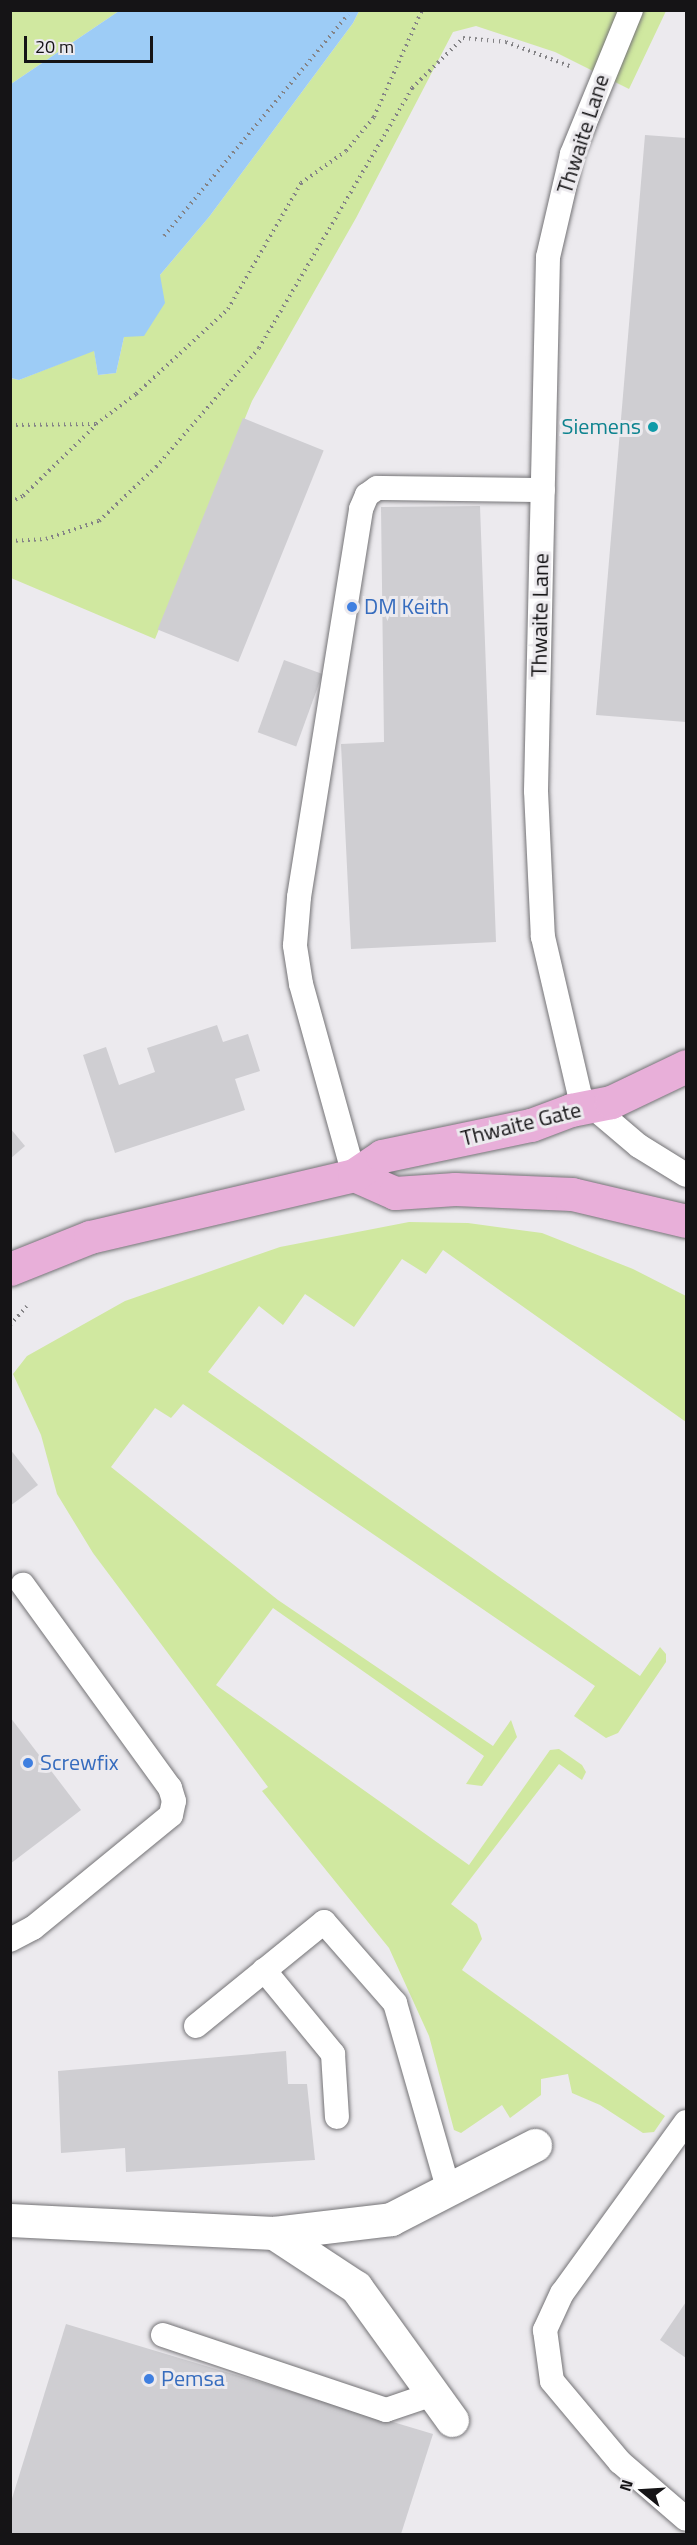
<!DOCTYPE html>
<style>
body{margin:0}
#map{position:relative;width:697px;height:2545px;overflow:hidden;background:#eceaee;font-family:"Titillium Web",sans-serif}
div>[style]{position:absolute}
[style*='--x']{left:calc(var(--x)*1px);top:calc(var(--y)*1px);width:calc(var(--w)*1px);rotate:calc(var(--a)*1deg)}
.green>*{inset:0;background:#d0e8a0}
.water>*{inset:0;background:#9dccf6}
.building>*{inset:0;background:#cfced2;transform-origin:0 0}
.path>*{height:4px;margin-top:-2px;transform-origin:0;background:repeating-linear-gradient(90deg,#848386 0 1.5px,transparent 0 6px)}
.roads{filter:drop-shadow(0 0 2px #747376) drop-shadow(0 0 2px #747376)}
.lane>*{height:24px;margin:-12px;padding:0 12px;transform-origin:12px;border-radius:12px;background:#fff}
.street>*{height:33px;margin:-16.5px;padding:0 16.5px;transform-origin:16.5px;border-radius:16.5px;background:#fff}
.primary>*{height:33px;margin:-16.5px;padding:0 16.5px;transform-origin:16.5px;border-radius:16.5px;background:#e8afd9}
.dots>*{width:16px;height:16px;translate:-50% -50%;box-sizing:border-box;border:3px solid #eceaee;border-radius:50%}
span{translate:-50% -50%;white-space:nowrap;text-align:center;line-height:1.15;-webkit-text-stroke:6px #eceaee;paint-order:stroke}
.street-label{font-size:22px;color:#151416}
.culture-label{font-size:22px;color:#0d838f}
.right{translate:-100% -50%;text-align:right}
.shop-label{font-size:22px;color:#366cbe}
.left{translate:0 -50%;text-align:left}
.frame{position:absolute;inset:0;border:12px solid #151416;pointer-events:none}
.north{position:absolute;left:613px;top:2461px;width:60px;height:60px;-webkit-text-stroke:4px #eceaee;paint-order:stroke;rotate:288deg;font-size:16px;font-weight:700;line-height:24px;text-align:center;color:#151416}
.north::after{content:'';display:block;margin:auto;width:21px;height:27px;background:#151416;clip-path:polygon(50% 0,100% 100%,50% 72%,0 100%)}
.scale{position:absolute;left:24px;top:36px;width:129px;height:27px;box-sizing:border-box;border:3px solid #151416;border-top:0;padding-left:8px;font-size:18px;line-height:21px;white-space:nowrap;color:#151416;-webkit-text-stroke:4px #eceaee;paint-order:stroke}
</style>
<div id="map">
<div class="green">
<div style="clip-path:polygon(11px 11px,119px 11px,11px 84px)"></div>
<div style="clip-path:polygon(359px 11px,666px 11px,629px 89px,555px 52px,476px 26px,453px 32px,356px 218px,252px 401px,155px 639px,11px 578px,10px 378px,19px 380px,94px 350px,98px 375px,116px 373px,124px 337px,160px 275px,209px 217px,353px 23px)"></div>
<div style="clip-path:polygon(409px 1222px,468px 1223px,542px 1233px,633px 1269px,686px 1296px,686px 1422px,443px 1250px,426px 1274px,402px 1259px,354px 1327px,305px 1294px,283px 1325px,259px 1306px,208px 1372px,640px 1676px,660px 1647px,666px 1654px,666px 1662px,618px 1733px,606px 1738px,574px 1716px,595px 1686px,183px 1404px,171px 1418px,155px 1408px,111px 1467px,278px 1600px,493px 1746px,511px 1720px,517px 1737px,482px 1786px,466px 1784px,484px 1756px,273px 1608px,216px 1685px,469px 1865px,550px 1750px,559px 1749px,582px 1765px,586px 1772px,582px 1780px,559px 1764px,451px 1904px,477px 1924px,482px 1939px,462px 1970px,665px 2116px,654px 2132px,643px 2133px,600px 2105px,572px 2093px,568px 2074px,541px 2079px,541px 2095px,510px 2118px,502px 2105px,461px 2133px,454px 2130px,429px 2036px,389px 1948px,262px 1791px,268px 1787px,93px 1553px,57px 1494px,41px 1435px,13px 1374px,27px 1356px,125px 1301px,280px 1247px)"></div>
</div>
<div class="water">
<div style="clip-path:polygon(119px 11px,359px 11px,353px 23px,209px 217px,160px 275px,165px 303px,144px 336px,124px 337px,116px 373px,98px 375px,94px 351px,19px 380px,11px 378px,11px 84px)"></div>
</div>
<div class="building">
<div style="clip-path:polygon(645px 135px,686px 138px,686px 722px,596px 715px)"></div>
<div style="left:243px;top:418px;width:87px;height:228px;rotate:22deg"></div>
<div style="clip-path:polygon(480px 506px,496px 942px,351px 949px,341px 744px,384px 742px,381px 507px)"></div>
<div style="left:284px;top:660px;width:41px;height:77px;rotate:20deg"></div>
<div style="clip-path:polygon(217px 1025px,223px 1042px,248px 1034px,260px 1071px,235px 1079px,245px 1110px,115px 1153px,83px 1055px,106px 1047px,119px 1085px,155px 1072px,147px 1048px)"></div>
<div style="clip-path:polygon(10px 1128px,25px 1146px,10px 1159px)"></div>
<div style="clip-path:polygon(10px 1449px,38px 1485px,10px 1506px)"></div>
<div style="clip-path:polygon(10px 1717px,81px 1810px,10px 1864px)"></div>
<div style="clip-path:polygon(286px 2051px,288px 2084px,307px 2084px,315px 2160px,126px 2172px,125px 2148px,61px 2153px,58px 2071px)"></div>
<div style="clip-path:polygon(686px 2302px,686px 2358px,660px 2340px)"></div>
<div style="clip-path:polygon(66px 2324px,433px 2434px,401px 2534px,10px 2534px,10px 2505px)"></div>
</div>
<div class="path">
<div style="--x:164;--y:236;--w:288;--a:-50.3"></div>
<div style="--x:10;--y:425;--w:86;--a:-0.7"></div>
<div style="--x:96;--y:424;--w:50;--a:-36.9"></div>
<div style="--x:136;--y:394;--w:125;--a:-42.7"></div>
<div style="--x:228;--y:309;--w:146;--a:-59.9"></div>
<div style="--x:301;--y:183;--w:55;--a:-35.4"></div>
<div style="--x:346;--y:151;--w:44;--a:-50.5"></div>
<div style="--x:374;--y:117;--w:117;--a:-65.8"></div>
<div style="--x:10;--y:502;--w:14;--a:-25"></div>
<div style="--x:23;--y:496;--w:102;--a:-44.2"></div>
<div style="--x:10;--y:541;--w:36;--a:-3"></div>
<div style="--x:46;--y:539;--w:56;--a:-18.8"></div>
<div style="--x:99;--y:521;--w:79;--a:-43.5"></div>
<div style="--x:156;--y:467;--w:157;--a:-49.1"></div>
<div style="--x:259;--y:348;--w:302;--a:-59.5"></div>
<div style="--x:412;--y:88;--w:71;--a:-44.4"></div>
<div style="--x:463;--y:38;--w:43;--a:5.3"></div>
<div style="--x:506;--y:42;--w:71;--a:20.7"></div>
<div style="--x:10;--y:1325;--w:25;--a:-48"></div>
</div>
<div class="roads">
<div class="lane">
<div style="--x:631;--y:10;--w:156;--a:112.3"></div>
<div style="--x:572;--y:154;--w:106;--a:103.1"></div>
<div style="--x:548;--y:257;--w:534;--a:91.29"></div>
<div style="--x:536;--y:791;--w:146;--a:87.3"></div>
<div style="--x:543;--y:937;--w:163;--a:76.9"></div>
<div style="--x:580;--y:1096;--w:77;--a:40.3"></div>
<div style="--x:639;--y:1146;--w:55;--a:31.7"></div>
<div style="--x:354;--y:1175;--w:198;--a:-105.5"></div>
<div style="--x:301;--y:984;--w:39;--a:-99"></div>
<div style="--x:295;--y:945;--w:48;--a:-85.2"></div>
<div style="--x:299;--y:897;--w:393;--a:-80.9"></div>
<div style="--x:361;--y:509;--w:15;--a:-67"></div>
<div style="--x:367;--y:495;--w:12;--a:-35"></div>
<div style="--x:377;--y:488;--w:166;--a:0.7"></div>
<div style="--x:10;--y:1940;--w:26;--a:-28"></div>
<div style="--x:33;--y:1928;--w:178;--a:-39.3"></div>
<div style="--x:171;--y:1815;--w:14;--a:-78"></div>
<div style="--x:174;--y:1801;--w:14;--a:-107"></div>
<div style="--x:170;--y:1788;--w:251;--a:-125.9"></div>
<div style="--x:264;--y:1970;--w:109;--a:50.6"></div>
<div style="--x:333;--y:2054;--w:63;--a:86.4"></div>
<div style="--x:196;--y:2026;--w:165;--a:-39.1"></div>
<div style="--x:324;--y:1922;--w:108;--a:48.8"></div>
<div style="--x:395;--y:2003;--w:196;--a:74"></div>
<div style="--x:686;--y:2122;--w:211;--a:125.9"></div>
<div style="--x:562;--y:2293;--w:41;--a:114.7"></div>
<div style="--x:545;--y:2330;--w:51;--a:82.2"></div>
<div style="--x:552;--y:2381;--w:106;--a:50"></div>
<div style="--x:620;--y:2462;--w:87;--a:40.8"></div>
<div style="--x:163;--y:2335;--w:235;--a:18.6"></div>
<div style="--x:386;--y:2410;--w:50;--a:-18.8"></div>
</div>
<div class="street">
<div style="--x:10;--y:2220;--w:264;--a:2.8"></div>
<div style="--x:274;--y:2233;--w:118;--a:-6.8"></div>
<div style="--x:391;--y:2219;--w:162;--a:-27.2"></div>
<div style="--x:274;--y:2233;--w:98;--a:33.4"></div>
<div style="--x:356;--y:2287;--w:164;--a:54.2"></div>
</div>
<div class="primary">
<div style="--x:354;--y:1175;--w:45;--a:23.7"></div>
<div style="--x:395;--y:1193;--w:60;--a:-3.8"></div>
<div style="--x:455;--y:1189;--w:117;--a:2.4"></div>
<div style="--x:572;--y:1194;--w:117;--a:13.3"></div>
<div style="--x:10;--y:1269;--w:86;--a:-21.8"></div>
<div style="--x:90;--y:1237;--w:271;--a:-13.2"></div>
<div style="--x:354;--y:1175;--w:34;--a:-34"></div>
<div style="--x:382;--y:1156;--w:152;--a:-11.8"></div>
<div style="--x:531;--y:1125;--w:43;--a:-20.6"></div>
<div style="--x:571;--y:1110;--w:41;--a:-11.3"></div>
<div style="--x:611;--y:1102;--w:83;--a:-25.6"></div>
</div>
</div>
<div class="dots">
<div style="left:653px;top:427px;background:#0f9aa8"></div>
<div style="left:352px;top:607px;background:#3f7fe0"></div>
<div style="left:28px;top:1763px;background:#3f7fe0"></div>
<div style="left:149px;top:2379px;background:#3f7fe0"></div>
</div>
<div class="street-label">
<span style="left:583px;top:134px;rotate:-72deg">Thwaite Lane</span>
<span style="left:540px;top:615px;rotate:-89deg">Thwaite Lane</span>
<span style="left:521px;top:1124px;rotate:-14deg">Thwaite Gate</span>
</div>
<div class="culture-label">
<span class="right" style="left:641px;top:427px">Siemens</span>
</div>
<div class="shop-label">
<span class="left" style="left:364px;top:607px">DM Keith</span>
<span class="left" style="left:40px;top:1763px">Screwfix</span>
<span class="left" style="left:161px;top:2379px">Pemsa</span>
</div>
<div class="frame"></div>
<div class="north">N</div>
<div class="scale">20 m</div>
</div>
